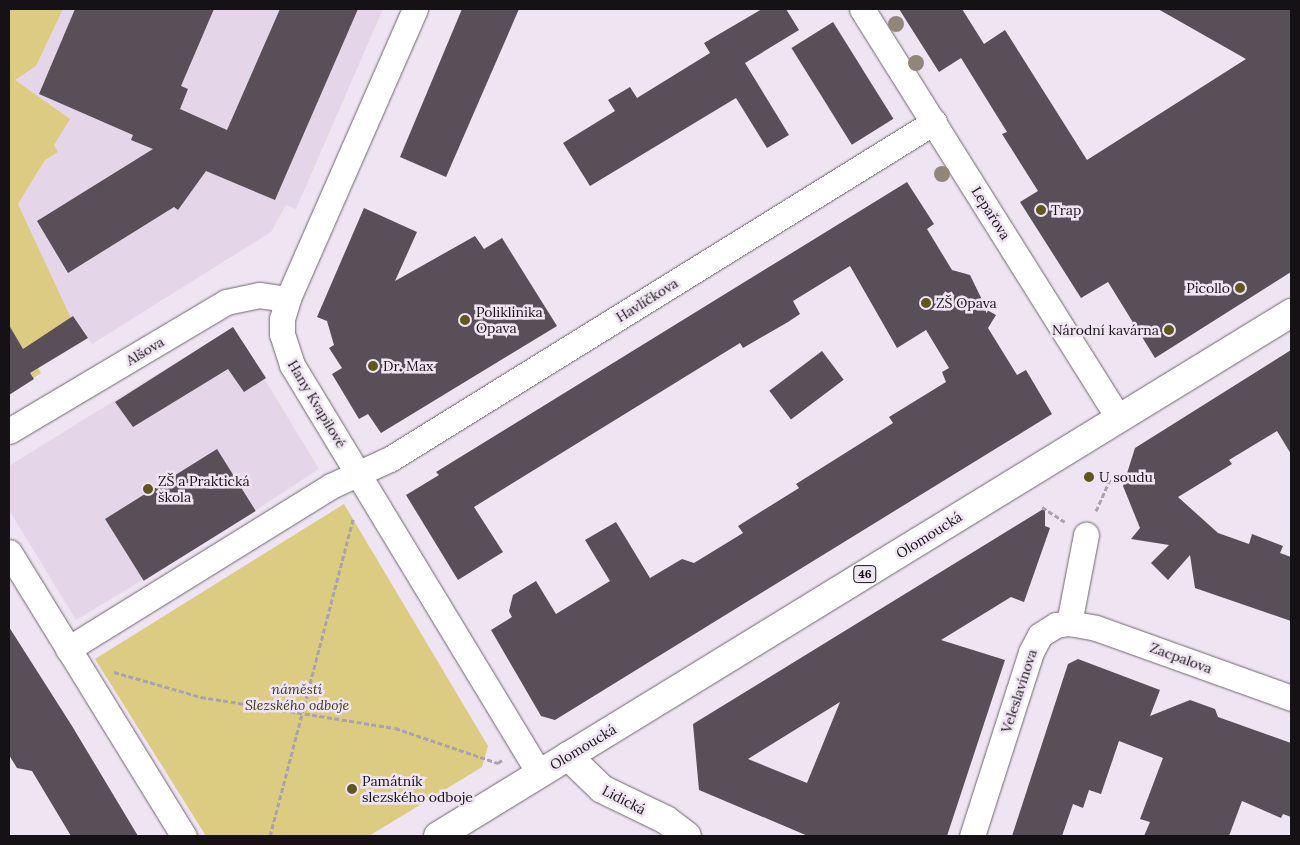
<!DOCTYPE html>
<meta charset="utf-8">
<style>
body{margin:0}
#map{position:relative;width:1300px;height:845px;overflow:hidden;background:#efe4f1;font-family:Lora,serif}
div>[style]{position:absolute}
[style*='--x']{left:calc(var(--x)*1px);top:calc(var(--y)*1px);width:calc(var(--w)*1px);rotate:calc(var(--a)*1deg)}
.built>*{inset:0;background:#e5d5e8}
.green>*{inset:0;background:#dbcc82}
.building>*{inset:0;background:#584f59;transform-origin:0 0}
.path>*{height:3px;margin-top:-1.5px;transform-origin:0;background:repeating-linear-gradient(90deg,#aba2ac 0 5px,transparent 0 7.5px)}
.roads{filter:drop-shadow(0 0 1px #6e6570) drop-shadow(0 0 1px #6e6570)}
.street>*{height:25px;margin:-12.5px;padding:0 12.5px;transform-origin:12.5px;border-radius:12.5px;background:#fff}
.secondary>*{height:28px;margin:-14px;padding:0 14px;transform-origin:14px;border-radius:14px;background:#fff}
.primary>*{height:28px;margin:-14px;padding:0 14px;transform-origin:14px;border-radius:14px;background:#fff}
.trees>*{width:16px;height:16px;margin:-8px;border-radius:50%;background:#90877a}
.dots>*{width:14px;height:14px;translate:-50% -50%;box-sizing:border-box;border:2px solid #efe4f1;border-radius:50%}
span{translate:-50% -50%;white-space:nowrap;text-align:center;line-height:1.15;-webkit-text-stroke:5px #efe4f1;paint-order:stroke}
.shield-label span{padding:1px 4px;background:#efe4f1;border:1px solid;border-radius:4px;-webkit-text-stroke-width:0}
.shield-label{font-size:12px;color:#151115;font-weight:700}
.poi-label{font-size:14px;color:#151115}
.left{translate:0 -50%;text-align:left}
.right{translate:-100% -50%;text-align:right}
.street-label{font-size:14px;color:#151115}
.park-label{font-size:14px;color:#423b19;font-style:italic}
.frame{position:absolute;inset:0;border:10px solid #151115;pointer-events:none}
</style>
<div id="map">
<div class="built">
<div style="clip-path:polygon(63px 9px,383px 9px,296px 209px,286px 205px,271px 232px,92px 344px,74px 317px,71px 318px,18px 204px,45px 160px,58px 152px,14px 80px,36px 66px)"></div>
<div style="clip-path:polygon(233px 327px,319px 469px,230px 527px,76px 620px,9px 510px,9px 466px)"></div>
</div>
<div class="green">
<div style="clip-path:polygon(9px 9px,63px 9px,36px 66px,15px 80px,70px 119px,54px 145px,58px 152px,45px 160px,18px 204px,71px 318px,38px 368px,41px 373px,32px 379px,14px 336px,9px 340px)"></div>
<div style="clip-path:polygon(344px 504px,488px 746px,482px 767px,369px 836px,206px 836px,95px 659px)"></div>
</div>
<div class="building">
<div style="clip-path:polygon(75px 9px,214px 9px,181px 86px,188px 89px,180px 109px,227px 130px,280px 9px,358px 9px,275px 200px,206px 171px,178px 210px,174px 207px,68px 273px,37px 221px,153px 149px,131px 140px,133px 135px,39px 94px)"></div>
<div style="clip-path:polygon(462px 9px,519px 9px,446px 177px,400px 157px)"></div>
<div style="clip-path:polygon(762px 9px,786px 9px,799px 30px,745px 63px,789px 135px,767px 148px,736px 98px,590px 186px,563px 143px,615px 111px,608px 100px,630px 87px,637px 98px,710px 53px,704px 43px)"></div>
<div style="clip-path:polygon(899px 9px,962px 9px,984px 44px,1005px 30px,1087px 160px,1246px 59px,1158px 9px,1291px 9px,1291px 272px,1155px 358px,1108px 282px,1081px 298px,1020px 202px,1038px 191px,1002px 134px,1007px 132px,961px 58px,939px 72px)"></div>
<div style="left:833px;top:22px;width:114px;height:49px;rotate:58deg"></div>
<div style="clip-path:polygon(907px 182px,934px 224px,927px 229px,952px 270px,970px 275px,987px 310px,996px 315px,988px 328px,1017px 375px,1026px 370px,1052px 414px,555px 720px,541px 716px,491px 630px,512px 617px,509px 611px,513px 595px,536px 581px,556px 614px,610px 581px,585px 540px,616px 522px,650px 578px,682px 559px,694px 563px,743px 533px,738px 526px,799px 488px,796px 484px,893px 423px,889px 417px,946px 382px,942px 372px,949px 368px,926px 330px,897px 348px,850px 266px,793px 301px,800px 314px,788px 322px,743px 348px,740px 343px,474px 507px,503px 552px,458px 580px,406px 495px,439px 475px,436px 472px)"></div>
<div style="clip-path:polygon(364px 208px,417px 232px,395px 281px,475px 236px,484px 249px,502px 238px,557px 326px,381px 433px,368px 414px,359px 419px,332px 374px,342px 368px,329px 348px,334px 345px,327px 321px,317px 317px)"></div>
<div style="clip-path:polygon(73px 316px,88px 338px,30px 373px,34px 379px,9px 395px,9px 325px,23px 349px)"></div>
<div style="clip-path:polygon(233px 327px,266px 378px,244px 392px,228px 369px,133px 427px,115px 402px)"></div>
<div style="clip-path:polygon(1291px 350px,1291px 454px,1277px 431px,1229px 460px,1232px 464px,1178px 497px,1218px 533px,1249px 544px,1252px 534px,1283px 546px,1280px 553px,1291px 557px,1291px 621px,1195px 588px,1190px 555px,1168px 580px,1151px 563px,1169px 545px,1131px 539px,1140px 528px,1123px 486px,1135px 448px)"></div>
<div style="left:822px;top:351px;width:36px;height:66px;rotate:53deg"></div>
<div style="left:217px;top:449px;width:73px;height:132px;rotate:58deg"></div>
<div style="clip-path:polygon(evenodd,1045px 508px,1045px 526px,1050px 528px,1024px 602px,1011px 597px,941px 640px,1005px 660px,947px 836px,808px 836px,699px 790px,693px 724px,1045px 508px,840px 702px,807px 783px,748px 759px,840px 702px)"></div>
<div style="clip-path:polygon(9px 627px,72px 726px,138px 836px,71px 836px,32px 771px,17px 768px,9px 755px)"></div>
<div style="clip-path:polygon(1078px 659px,1160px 690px,1150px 716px,1190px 700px,1215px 709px,1218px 717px,1291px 743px,1291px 817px,1283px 814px,1281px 818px,1242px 801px,1229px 836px,1144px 836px,1150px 822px,1140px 819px,1163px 758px,1119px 741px,1101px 794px,1089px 790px,1083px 808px,1073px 804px,1062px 836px,1012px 836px,1068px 664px)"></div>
</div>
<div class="path">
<div style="--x:1042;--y:507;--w:27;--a:33"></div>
<div style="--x:1096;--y:511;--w:37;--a:-66"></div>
<div style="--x:114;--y:672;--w:91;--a:16"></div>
<div style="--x:201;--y:697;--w:196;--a:9.1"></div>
<div style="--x:395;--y:728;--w:109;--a:18.8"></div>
<div style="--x:498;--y:763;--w:5;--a:-37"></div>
<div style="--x:270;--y:836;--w:328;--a:-75.3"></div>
</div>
<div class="roads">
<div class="street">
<div style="--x:415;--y:9;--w:317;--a:113.7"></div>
<div style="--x:288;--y:299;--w:21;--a:107"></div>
<div style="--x:282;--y:319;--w:15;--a:90"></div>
<div style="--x:282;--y:334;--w:33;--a:72"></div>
<div style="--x:292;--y:365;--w:478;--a:58.8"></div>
<div style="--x:862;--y:9;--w:483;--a:57.9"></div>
<div style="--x:9;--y:431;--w:252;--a:-30.7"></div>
<div style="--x:226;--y:302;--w:34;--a:-12"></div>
<div style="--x:259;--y:295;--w:29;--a:8"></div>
<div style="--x:9;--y:552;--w:334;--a:58.4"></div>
<div style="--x:1069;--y:623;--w:90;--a:-79.1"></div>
<div style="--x:68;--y:649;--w:309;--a:-31.8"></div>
<div style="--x:331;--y:486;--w:65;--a:-24.6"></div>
<div style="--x:390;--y:459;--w:640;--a:-31.78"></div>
<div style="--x:972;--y:836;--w:193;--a:-72.2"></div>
<div style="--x:1031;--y:652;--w:19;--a:-62"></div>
<div style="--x:1040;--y:635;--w:19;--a:-32"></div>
<div style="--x:1056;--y:625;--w:13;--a:-9"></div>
<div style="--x:1069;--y:623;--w:27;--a:10"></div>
<div style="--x:1096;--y:628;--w:207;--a:19.7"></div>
</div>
<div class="secondary">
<div style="--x:568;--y:756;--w:47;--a:44.1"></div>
<div style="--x:602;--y:789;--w:71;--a:25.8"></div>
<div style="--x:666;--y:820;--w:26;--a:37"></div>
</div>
<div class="primary">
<div style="--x:438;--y:836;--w:1001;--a:-31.51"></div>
</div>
</div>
<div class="trees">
<div style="left:896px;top:24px"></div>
<div style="left:916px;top:63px"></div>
<div style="left:942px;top:174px"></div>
</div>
<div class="dots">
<div style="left:1041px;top:210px;background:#605622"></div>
<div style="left:1240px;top:288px;background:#605622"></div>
<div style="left:926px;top:303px;background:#605622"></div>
<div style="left:465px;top:320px;background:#605622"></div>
<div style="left:1169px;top:330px;background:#605622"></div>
<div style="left:373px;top:366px;background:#605622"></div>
<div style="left:1089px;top:477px;background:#605622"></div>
<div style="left:148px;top:489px;background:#605622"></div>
<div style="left:352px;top:789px;background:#605622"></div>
</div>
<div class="shield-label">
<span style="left:865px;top:574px">46</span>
</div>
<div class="poi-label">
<span class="left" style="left:1051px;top:210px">Trap</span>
<span class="right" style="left:1230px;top:288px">Picollo</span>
<span class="left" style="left:936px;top:303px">ZŠ Opava</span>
<span class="left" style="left:476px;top:320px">Poliklinika<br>Opava</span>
<span class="right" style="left:1159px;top:330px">Národní kavárna</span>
<span class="left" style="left:383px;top:366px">Dr. Max</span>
<span class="left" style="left:1099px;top:477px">U soudu</span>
<span class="left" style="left:158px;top:489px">ZŠ a Praktická<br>škola</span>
<span class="left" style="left:362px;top:789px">Památník<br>slezského odboje</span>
</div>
<div class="street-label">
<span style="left:991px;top:213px;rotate:58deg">Lepařova</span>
<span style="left:647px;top:300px;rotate:-32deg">Havlíčkova</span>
<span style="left:145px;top:351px;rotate:-31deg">Alšova</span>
<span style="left:317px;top:404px;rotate:59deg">Hany Kvapilové</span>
<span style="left:929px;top:535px;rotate:-32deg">Olomoucká</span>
<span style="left:1181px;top:658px;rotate:20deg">Zacpalova</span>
<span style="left:1019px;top:691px;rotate:-72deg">Veleslavínova</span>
<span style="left:583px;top:747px;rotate:-31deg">Olomoucká</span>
<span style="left:624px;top:800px;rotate:27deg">Lidická</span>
</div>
<div class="park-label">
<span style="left:297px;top:697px">náměstí<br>Slezského odboje</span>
</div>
<div class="frame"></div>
</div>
